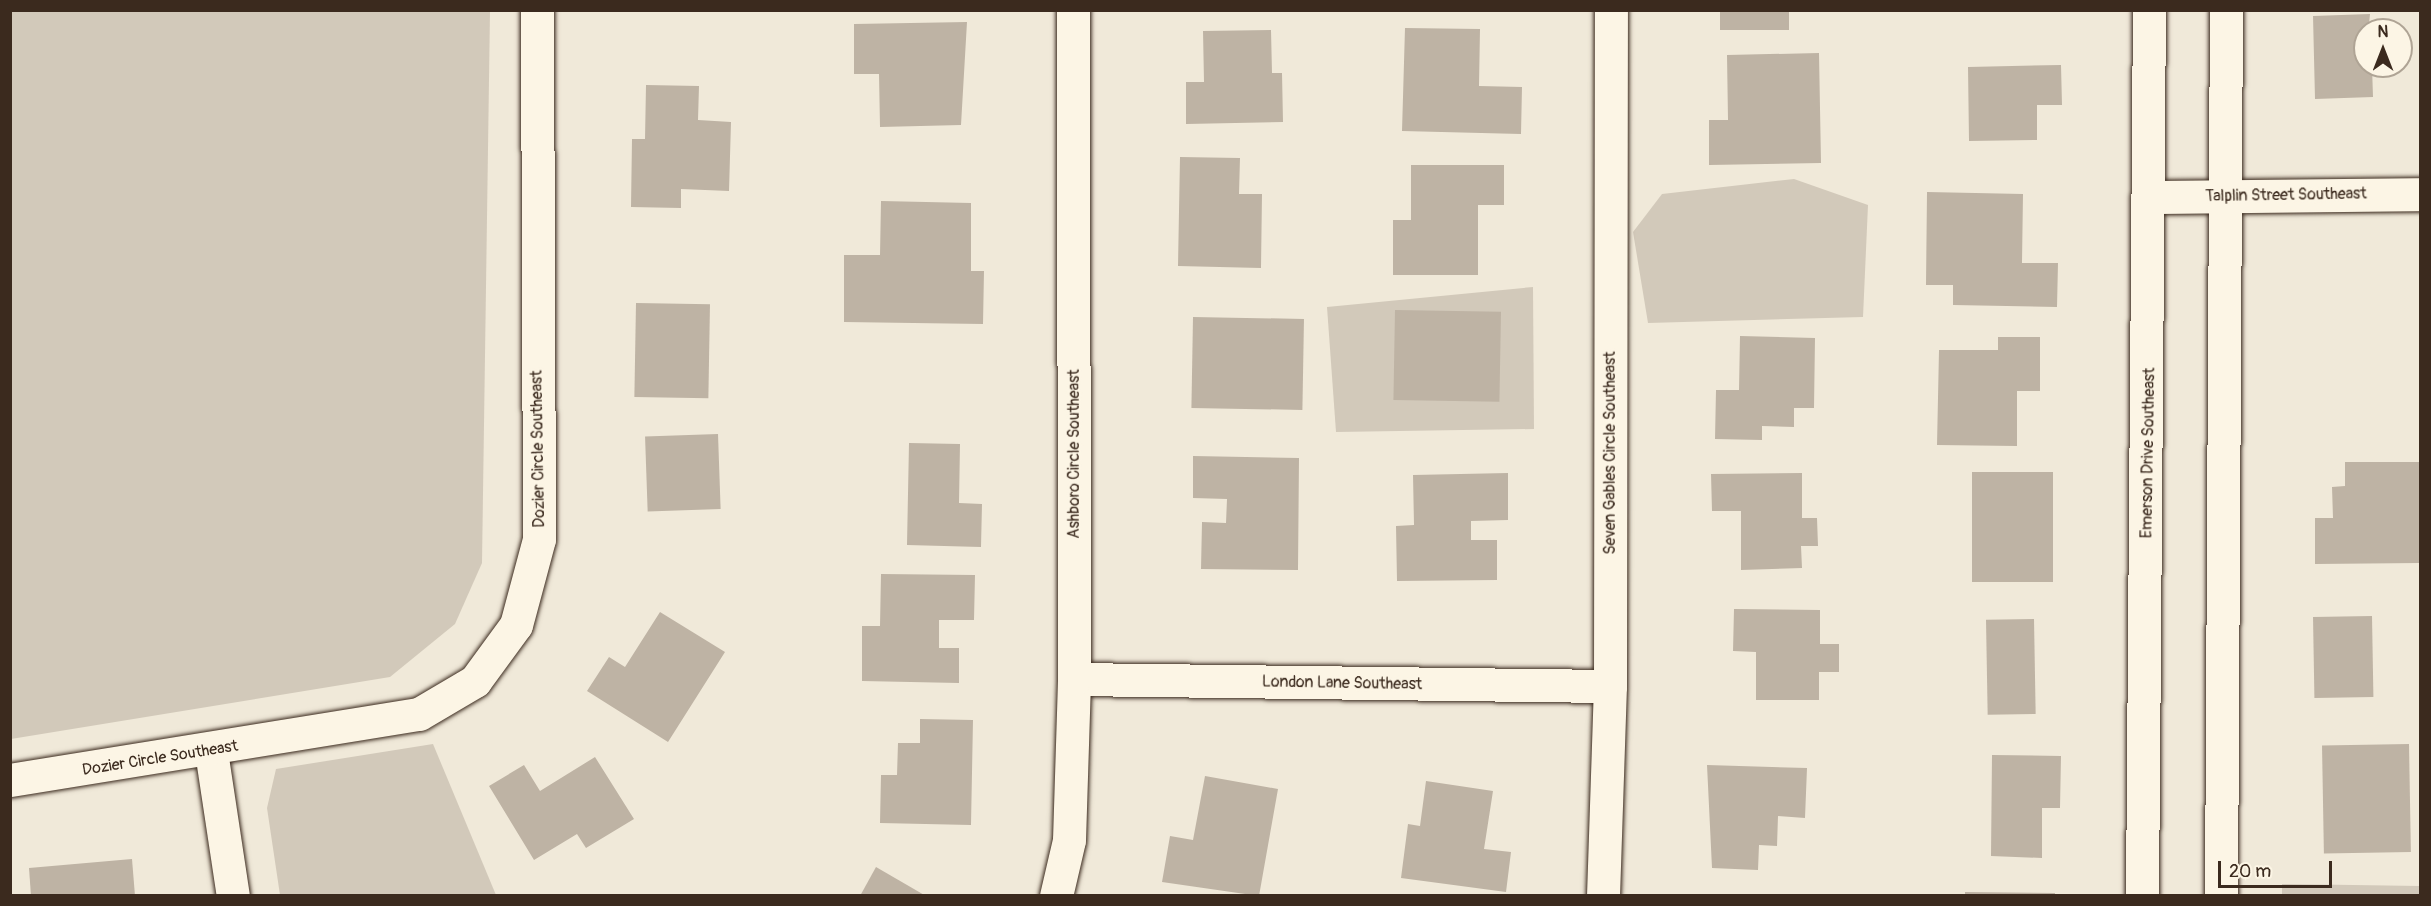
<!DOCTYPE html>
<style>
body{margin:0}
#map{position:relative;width:2431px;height:906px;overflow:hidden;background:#f0e9d9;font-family:Pangolin,sans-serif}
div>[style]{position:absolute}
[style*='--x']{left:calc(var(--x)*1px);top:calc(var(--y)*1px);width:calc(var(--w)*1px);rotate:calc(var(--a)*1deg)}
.green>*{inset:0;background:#d2c9ba}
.building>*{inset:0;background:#beb3a4;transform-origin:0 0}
.roads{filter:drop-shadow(0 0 2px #3b2a1e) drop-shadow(0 0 2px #3b2a1e)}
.street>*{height:33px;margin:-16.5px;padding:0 16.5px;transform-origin:16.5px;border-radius:16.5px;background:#fcf5e5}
.secondary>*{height:33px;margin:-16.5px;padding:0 16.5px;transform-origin:16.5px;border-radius:16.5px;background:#fcf5e5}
span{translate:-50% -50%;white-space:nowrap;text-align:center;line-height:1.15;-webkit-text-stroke:4.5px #fcf5e5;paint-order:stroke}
.street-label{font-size:16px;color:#3b2a1e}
.frame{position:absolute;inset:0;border:12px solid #3b2a1e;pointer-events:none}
.north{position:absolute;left:2353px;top:18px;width:60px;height:60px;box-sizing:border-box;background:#fcf5e5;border:2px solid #afa495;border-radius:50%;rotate:0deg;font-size:16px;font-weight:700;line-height:24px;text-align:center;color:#3b2a1e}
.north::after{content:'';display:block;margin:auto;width:21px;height:27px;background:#3b2a1e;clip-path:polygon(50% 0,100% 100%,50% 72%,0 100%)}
.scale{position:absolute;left:2218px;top:861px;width:114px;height:27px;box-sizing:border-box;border:3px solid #3b2a1e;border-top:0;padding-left:8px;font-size:18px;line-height:21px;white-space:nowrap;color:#3b2a1e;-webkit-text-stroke:4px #fcf5e5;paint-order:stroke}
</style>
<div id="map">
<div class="green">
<div style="clip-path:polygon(11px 10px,490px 11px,482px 563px,455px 624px,390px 677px,11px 739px)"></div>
<div style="clip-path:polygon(1794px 179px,1868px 205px,1863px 317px,1648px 323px,1633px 232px,1662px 194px)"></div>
<div style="clip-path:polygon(1533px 287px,1534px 429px,1336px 432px,1327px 307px)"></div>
<div style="clip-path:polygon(433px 744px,496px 895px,280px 895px,267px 808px,276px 769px)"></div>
<div style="clip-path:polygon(2282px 884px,2420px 886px,2420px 895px,2282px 895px)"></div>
</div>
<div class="building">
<div style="left:1720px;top:10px;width:69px;height:20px"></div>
<div style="clip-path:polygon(2370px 14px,2365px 66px,2372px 66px,2373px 97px,2315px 99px,2313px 16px)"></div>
<div style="clip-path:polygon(967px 22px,961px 125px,880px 127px,879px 74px,854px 74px,854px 24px)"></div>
<div style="clip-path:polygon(1405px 28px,1480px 29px,1479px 86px,1522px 87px,1521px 134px,1402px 131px)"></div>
<div style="clip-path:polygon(1271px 30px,1272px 73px,1282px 73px,1283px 122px,1186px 124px,1186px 82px,1204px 82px,1203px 31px)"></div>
<div style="clip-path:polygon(1819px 53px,1821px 163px,1709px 165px,1709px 120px,1728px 120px,1727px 55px)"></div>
<div style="clip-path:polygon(2061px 65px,2062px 105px,2037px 105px,2037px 140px,1969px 141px,1968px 67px)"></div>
<div style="clip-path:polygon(646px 85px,699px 86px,698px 120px,731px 122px,729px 191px,681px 189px,681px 208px,631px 207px,632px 139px,645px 139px)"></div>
<div style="clip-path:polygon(1180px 157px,1240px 158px,1239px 194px,1262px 194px,1261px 268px,1178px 266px)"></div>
<div style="clip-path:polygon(1411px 165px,1504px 165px,1504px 205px,1478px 205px,1478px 275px,1393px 275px,1393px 220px,1411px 220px)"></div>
<div style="clip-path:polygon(1927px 192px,2023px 194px,2022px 263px,2058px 263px,2057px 307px,1953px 305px,1953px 285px,1926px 285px)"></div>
<div style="clip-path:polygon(881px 201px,971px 203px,971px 271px,984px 271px,983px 324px,844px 322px,844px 255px,880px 255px)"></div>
<div style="left:636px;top:303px;width:74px;height:94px;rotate:1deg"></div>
<div style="left:1395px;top:310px;width:106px;height:90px;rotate:1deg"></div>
<div style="left:1193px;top:317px;width:111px;height:91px;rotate:1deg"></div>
<div style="clip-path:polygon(1740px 336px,1815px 338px,1814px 408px,1794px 408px,1794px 427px,1762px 426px,1762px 440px,1715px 439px,1716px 390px,1739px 390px)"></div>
<div style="clip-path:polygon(1998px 337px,2040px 337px,2040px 391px,2017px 391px,2017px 446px,1937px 445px,1939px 350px,1998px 350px)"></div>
<div style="left:718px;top:434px;width:75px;height:73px;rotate:88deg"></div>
<div style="clip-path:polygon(909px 443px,960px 444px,959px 503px,982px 504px,981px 547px,907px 545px)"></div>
<div style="clip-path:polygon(1193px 456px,1299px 458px,1298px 570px,1201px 569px,1202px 522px,1226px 523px,1227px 499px,1193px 498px)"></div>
<div style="clip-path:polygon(2345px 462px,2420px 462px,2420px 563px,2315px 564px,2315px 518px,2333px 518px,2332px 487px,2345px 486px)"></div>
<div style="left:1972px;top:472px;width:81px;height:110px"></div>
<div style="clip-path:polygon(1508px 473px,1508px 520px,1471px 521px,1471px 540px,1497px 540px,1497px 580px,1397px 581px,1396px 526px,1414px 525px,1413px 475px)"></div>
<div style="clip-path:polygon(1802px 473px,1802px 518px,1817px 518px,1818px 546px,1801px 546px,1802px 568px,1741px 570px,1741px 511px,1712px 511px,1711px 474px)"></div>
<div style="clip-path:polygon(881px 574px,975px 575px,974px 620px,939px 620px,939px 648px,959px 648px,959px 683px,862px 681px,862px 626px,880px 626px)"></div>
<div style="clip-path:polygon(1734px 609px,1820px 610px,1820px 644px,1839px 644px,1839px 672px,1819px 672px,1819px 700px,1756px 700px,1756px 652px,1733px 651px)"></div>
<div style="clip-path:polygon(660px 612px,725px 652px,668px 742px,587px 691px,609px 657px,625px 667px)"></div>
<div style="left:2372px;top:616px;width:81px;height:59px;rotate:89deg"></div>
<div style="left:2034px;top:619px;width:95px;height:48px;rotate:89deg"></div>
<div style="clip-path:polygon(920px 719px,973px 720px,971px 825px,880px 823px,881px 775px,897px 775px,898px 743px,920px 743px)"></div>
<div style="left:2409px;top:744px;width:108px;height:87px;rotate:89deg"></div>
<div style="clip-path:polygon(1992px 755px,2061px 756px,2060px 808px,2042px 808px,2042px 858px,1991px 856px)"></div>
<div style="clip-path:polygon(595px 757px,634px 819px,586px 848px,577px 834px,534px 860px,489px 786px,524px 765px,540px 791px)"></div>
<div style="clip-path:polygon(1707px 765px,1807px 768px,1805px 818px,1778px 816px,1777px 846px,1759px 845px,1758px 870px,1712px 868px)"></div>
<div style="clip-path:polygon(1205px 776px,1278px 789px,1259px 896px,1162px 882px,1170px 836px,1193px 840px)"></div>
<div style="clip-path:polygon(1426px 781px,1493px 791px,1484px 849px,1511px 852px,1506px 892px,1401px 878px,1408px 824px,1420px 826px)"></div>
<div style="clip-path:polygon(132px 859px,135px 896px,31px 896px,29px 868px)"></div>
<div style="clip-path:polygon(876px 867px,926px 896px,860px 896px)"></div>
<div style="clip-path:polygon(1965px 892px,2055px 893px,2055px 896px,1965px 896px)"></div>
</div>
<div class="roads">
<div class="street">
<div style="--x:2151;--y:197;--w:269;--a:-0.6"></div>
<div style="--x:1074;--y:679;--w:536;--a:0.75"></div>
<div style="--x:211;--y:751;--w:147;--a:81.4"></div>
<div style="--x:10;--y:780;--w:414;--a:-9.2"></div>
<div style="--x:419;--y:714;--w:65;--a:-30.5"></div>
<div style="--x:475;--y:681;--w:69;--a:-53.8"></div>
<div style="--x:516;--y:625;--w:89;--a:-75"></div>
<div style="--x:539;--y:539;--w:529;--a:-90.22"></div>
<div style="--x:1056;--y:896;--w:57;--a:-76.9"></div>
<div style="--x:1069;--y:840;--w:161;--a:-88.2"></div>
<div style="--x:1074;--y:679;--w:669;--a:-90.09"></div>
<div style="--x:1603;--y:896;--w:210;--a:-88.1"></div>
<div style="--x:1610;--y:686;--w:676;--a:-89.92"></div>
</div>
<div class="secondary">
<div style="--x:2142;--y:896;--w:886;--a:-89.55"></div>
<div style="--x:2221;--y:896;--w:886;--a:-89.68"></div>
</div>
</div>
<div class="street-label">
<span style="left:2286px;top:195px;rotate:-1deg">Talplin Street Southeast</span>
<span style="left:538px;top:449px;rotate:-91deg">Dozier Circle Southeast</span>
<span style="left:1610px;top:453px;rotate:-90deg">Seven Gables Circle Southeast</span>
<span style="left:2148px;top:453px;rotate:-89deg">Emerson Drive Southeast</span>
<span style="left:1074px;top:454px;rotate:-90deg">Ashboro Circle Southeast</span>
<span style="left:1342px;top:683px;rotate:1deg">London Lane Southeast</span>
<span style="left:160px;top:758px;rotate:-9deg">Dozier Circle Southeast</span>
</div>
<div class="frame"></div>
<div class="north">N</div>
<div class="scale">20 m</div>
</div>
